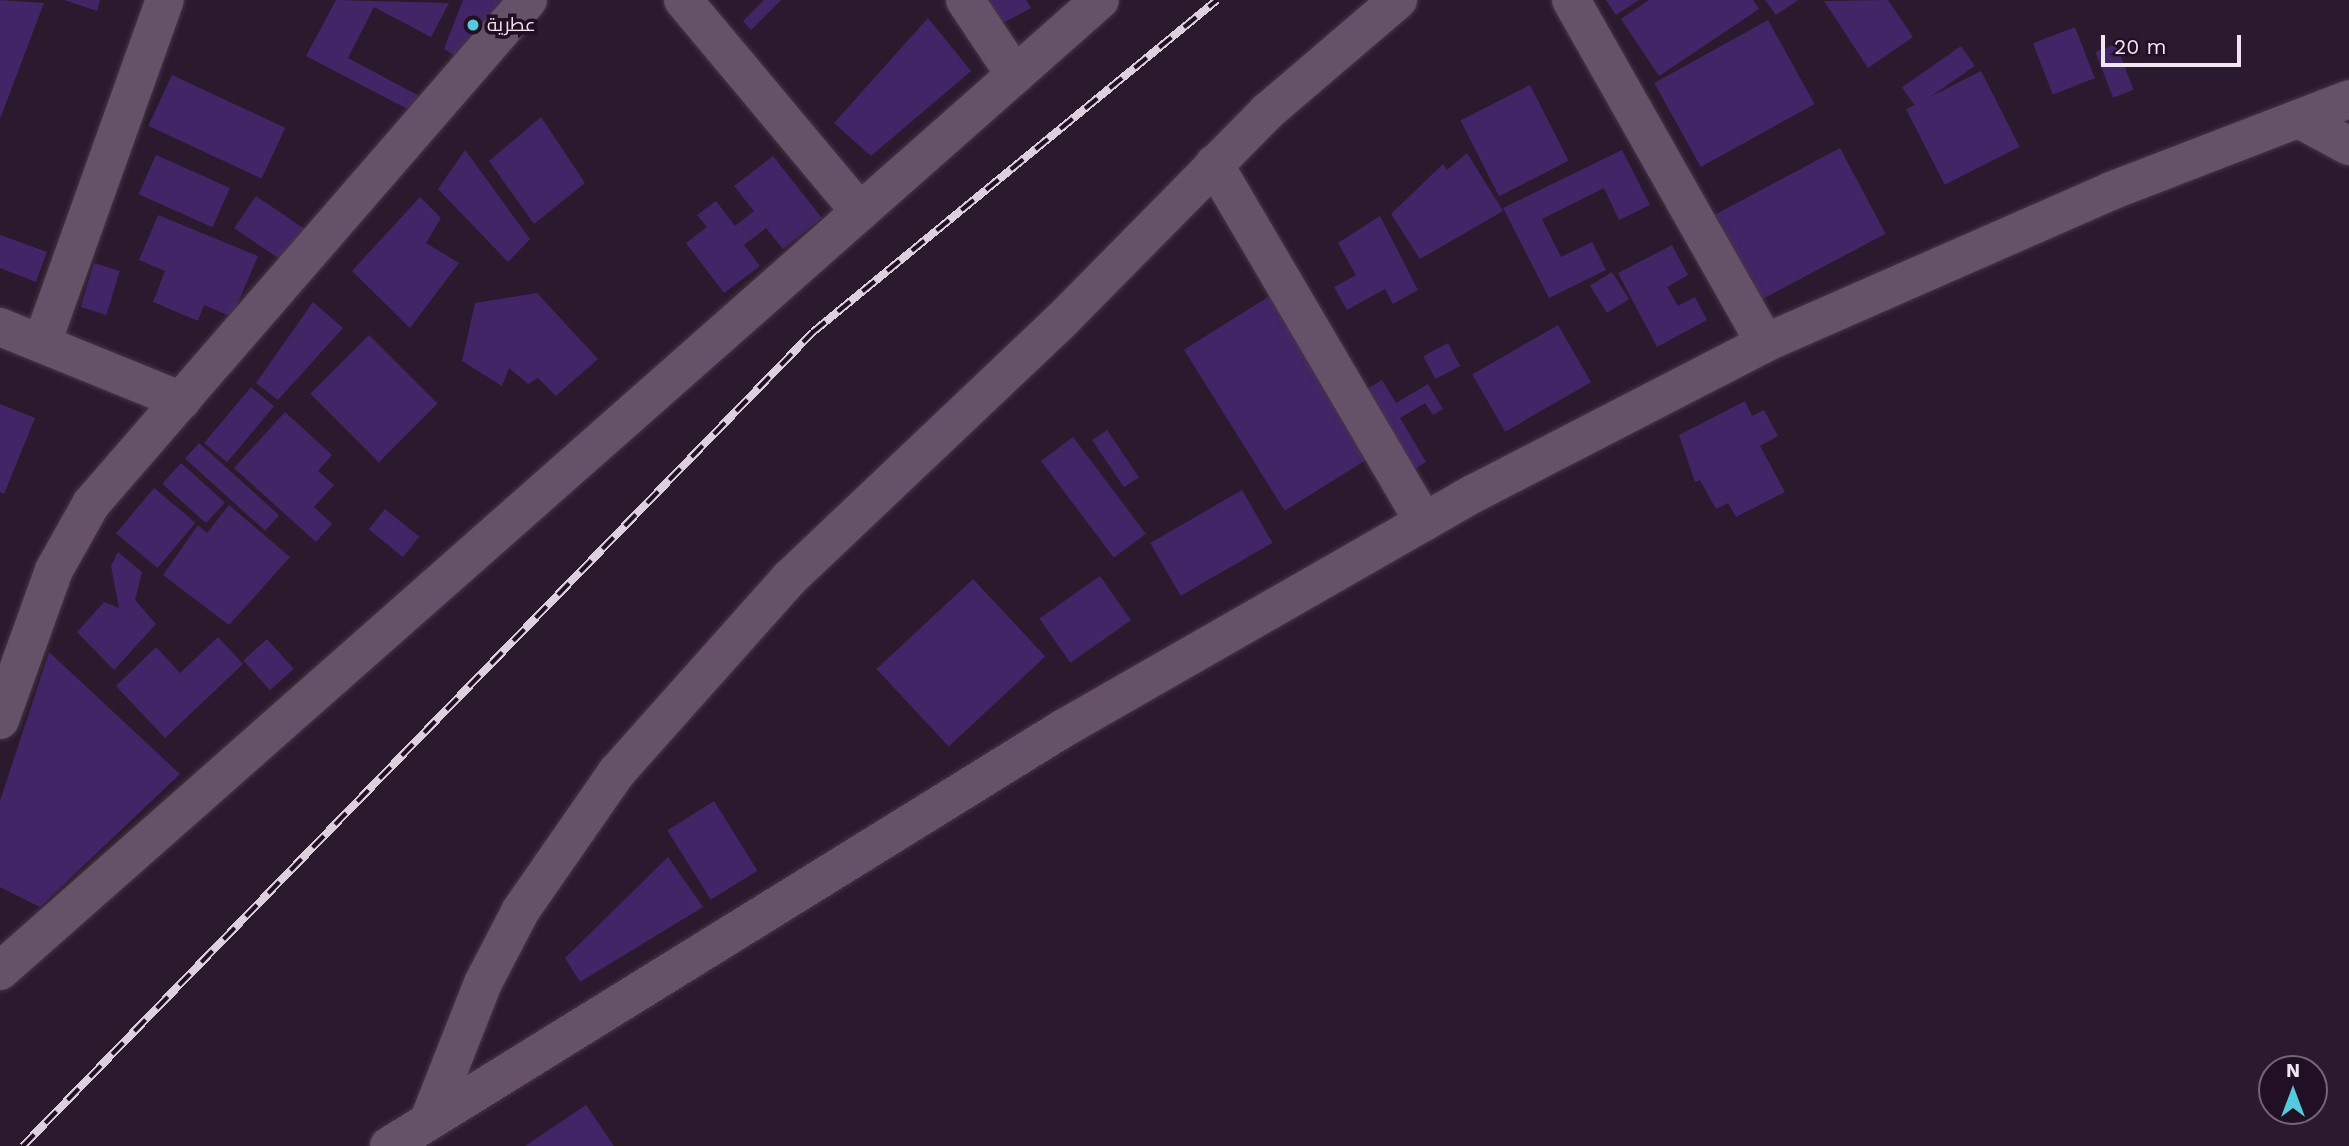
<!DOCTYPE html>
<meta charset="utf-8">
<style>
body{margin:0}
#map{position:relative;width:2349px;height:1146px;overflow:hidden;background:#2b1a2d;font-family:"Work Sans",Cairo,sans-serif}
div>[style]{position:absolute}
[style*='--x']{left:calc(var(--x)*1px);top:calc(var(--y)*1px);width:calc(var(--w)*1px);rotate:calc(var(--a)*1deg)}
.building>*{inset:0;background:#422567;transform-origin:0 0}
.roads{filter:drop-shadow(0 0 2px #443646) drop-shadow(0 0 2px #443646)}
.minor>*{height:38px;margin:-19px;padding:0 19px;transform-origin:19px;border-radius:19px;background:#665268}
.rail>*{height:8px;margin-top:-4px;transform-origin:0;background:repeating-linear-gradient(90deg,#211023 0 16px,#dcd0dd 0 32px);box-sizing:border-box;border-block:2px solid #dcd0dd}
.dots>*{width:19px;height:19px;translate:-50% -50%;box-sizing:border-box;border:4px solid #211023;border-radius:50%}
span{translate:-50% -50%;white-space:nowrap;text-align:center;line-height:1.15;-webkit-text-stroke:7px #211023;paint-order:stroke}
.poi-label{font-size:19px;color:#f1e5f2}
.left{translate:0 -50%;text-align:left}
.north{position:absolute;left:2258px;top:1055px;width:70px;height:70px;box-sizing:border-box;background:#211023;border:2px solid #746576;border-radius:50%;rotate:0deg;font-size:19px;font-weight:700;line-height:28px;text-align:center;color:#f1e5f2}
.north::after{content:'';display:block;margin:auto;width:24px;height:32px;background:#54cadc;clip-path:polygon(50% 0,100% 100%,50% 72%,0 100%)}
.scale{position:absolute;left:2101px;top:35px;width:140px;height:32px;box-sizing:border-box;border:4px solid #f1e5f2;border-top:0;padding-left:9px;font-size:21px;line-height:24px;white-space:nowrap;color:#f1e5f2;-webkit-text-stroke:5px #211023;paint-order:stroke}
</style>
<div id="map">
<div class="building">
<div style="clip-path:polygon(0 0,44px 3px,0 119px)"></div>
<div style="clip-path:polygon(64px 0,100px 0,97px 11px)"></div>
<div style="clip-path:polygon(336px 0,449px 3px,431px 37px,374px 7px,348px 58px,423px 98px,415px 113px,306px 56px)"></div>
<div style="clip-path:polygon(463px 0,513px 0,463px 61px,444px 49px)"></div>
<div style="clip-path:polygon(764px 0,781px 0,751px 30px,743px 21px)"></div>
<div style="clip-path:polygon(986px 0,1026px 0,1031px 8px,1001px 24px)"></div>
<div style="clip-path:polygon(1606px 0,1639px 0,1616px 15px)"></div>
<div style="clip-path:polygon(1649px 0,1753px 0,1759px 9px,1659px 76px,1621px 19px)"></div>
<div style="clip-path:polygon(1765px 0,1798px 0,1776px 15px)"></div>
<div style="clip-path:polygon(1888px 0,1913px 37px,1868px 68px,1824px 1px)"></div>
<div style="clip-path:polygon(928px 18px,971px 71px,871px 156px,834px 123px)"></div>
<div style="left:1768px;top:20px;width:96px;height:130px;rotate:61deg"></div>
<div style="left:2075px;top:27px;width:55px;height:45px;rotate:69deg"></div>
<div style="left:2116px;top:44px;width:49px;height:22px;rotate:69deg"></div>
<div style="left:1961px;top:46px;width:24px;height:72px;rotate:55deg"></div>
<div style="left:1981px;top:71px;width:85px;height:84px;rotate:63deg"></div>
<div style="left:172px;top:75px;width:125px;height:56px;rotate:25deg"></div>
<div style="left:1530px;top:85px;width:85px;height:78px;rotate:63deg"></div>
<div style="clip-path:polygon(541px 117px,585px 183px,534px 224px,489px 161px)"></div>
<div style="left:1840px;top:148px;width:97px;height:141px;rotate:62deg"></div>
<div style="clip-path:polygon(465px 150px,530px 239px,508px 262px,438px 189px)"></div>
<div style="clip-path:polygon(1622px 150px,1650px 205px,1619px 220px,1604px 188px,1542px 219px,1561px 257px,1592px 242px,1606px 270px,1549px 298px,1503px 208px)"></div>
<div style="clip-path:polygon(1467px 153px,1503px 211px,1420px 259px,1391px 214px,1443px 164px,1447px 170px)"></div>
<div style="left:156px;top:155px;width:81px;height:43px;rotate:24deg"></div>
<div style="clip-path:polygon(773px 156px,822px 218px,783px 249px,766px 228px,744px 245px,760px 266px,724px 293px,686px 243px,707px 227px,697px 215px,716px 201px,735px 226px,754px 211px,734px 186px)"></div>
<div style="left:256px;top:196px;width:70px;height:39px;rotate:34deg"></div>
<div style="clip-path:polygon(420px 197px,441px 218px,426px 243px,459px 263px,410px 328px,352px 271px)"></div>
<div style="clip-path:polygon(158px 215px,258px 256px,232px 317px,204px 305px,198px 321px,153px 302px,165px 271px,139px 260px)"></div>
<div style="clip-path:polygon(1380px 216px,1418px 290px,1393px 304px,1385px 289px,1347px 310px,1334px 287px,1356px 275px,1338px 243px)"></div>
<div style="clip-path:polygon(0 235px,47px 252px,36px 282px,0 268px)"></div>
<div style="clip-path:polygon(1672px 245px,1688px 275px,1667px 287px,1678px 306px,1695px 297px,1707px 320px,1657px 347px,1618px 273px)"></div>
<div style="left:94px;top:263px;width:27px;height:46px;rotate:17deg"></div>
<div style="left:1612px;top:272px;width:32px;height:26px;rotate:58deg"></div>
<div style="clip-path:polygon(537px 293px,598px 359px,556px 396px,538px 378px,528px 384px,509px 368px,502px 386px,462px 361px,475px 303px)"></div>
<div style="left:1273px;top:294px;width:190px;height:105px;rotate:58deg"></div>
<div style="clip-path:polygon(313px 302px,343px 328px,278px 400px,256px 383px)"></div>
<div style="left:1558px;top:325px;width:66px;height:99px;rotate:60deg"></div>
<div style="left:369px;top:335px;width:97px;height:83px;rotate:45deg"></div>
<div style="left:1448px;top:343px;width:26px;height:28px;rotate:62deg"></div>
<div style="clip-path:polygon(1382px 380px,1396px 403px,1428px 384px,1443px 409px,1433px 415px,1425px 403px,1400px 418px,1426px 462px,1405px 475px,1356px 395px)"></div>
<div style="left:251px;top:387px;width:30px;height:73px;rotate:40deg"></div>
<div style="clip-path:polygon(1745px 401px,1752px 416px,1764px 410px,1778px 436px,1760px 446px,1785px 492px,1736px 517px,1728px 503px,1716px 509px,1700px 480px,1695px 482px,1679px 435px)"></div>
<div style="clip-path:polygon(0 404px,35px 418px,4px 494px,0 492px)"></div>
<div style="clip-path:polygon(285px 412px,332px 455px,318px 471px,334px 485px,314px 507px,332px 524px,316px 542px,234px 468px)"></div>
<div style="left:1107px;top:430px;width:57px;height:18px;rotate:56deg"></div>
<div style="left:1073px;top:437px;width:121px;height:40px;rotate:53deg"></div>
<div style="left:199px;top:443px;width:108px;height:21px;rotate:42deg"></div>
<div style="left:181px;top:463px;width:59px;height:28px;rotate:42deg"></div>
<div style="left:154px;top:488px;width:54px;height:59px;rotate:40deg"></div>
<div style="left:1242px;top:490px;width:61px;height:106px;rotate:60deg"></div>
<div style="clip-path:polygon(229px 505px,290px 557px,229px 625px,163px 575px,198px 525px,207px 533px)"></div>
<div style="left:385px;top:509px;width:44px;height:26px;rotate:39deg"></div>
<div style="clip-path:polygon(118px 552px,142px 572px,135px 600px,156px 624px,114px 670px,77px 632px,104px 602px,119px 608px,111px 566px)"></div>
<div style="left:1100px;top:576px;width:54px;height:74px;rotate:55deg"></div>
<div style="left:973px;top:579px;width:106px;height:132px;rotate:47deg"></div>
<div style="clip-path:polygon(218px 637px,243px 664px,165px 738px,116px 686px,156px 647px,180px 673px)"></div>
<div style="left:267px;top:639px;width:40px;height:32px;rotate:48deg"></div>
<div style="clip-path:polygon(49px 652px,180px 774px,40px 907px,0 887px,0 801px)"></div>
<div style="left:714px;top:801px;width:82px;height:55px;rotate:58deg"></div>
<div style="clip-path:polygon(668px 857px,703px 907px,580px 982px,565px 958px)"></div>
<div style="clip-path:polygon(586px 1105px,614px 1146px,525px 1146px)"></div>
</div>
<div class="roads">
<div class="minor">
<div style="--x:683;--y:0;--w:276;--a:50.1"></div>
<div style="--x:965;--y:0;--w:90;--a:56.3"></div>
<div style="--x:1571;--y:0;--w:394;--a:60.5"></div>
<div style="--x:2301;--y:120;--w:55;--a:28.4"></div>
<div style="--x:1214;--y:164;--w:415;--a:59.6"></div>
<div style="--x:0;--y:327;--w:196;--a:22.1"></div>
<div style="--x:42;--y:343;--w:364;--a:-70.3"></div>
<div style="--x:0;--y:720;--w:159;--a:-70.2"></div>
<div style="--x:54;--y:570;--w:76;--a:-60.7"></div>
<div style="--x:91;--y:504;--w:667;--a:-49.07"></div>
<div style="--x:0;--y:971;--w:1467;--a:-41.44"></div>
<div style="--x:429;--y:1120;--w:147;--a:-68.5"></div>
<div style="--x:483;--y:983;--w:82;--a:-62.5"></div>
<div style="--x:521;--y:910;--w:168;--a:-55.2"></div>
<div style="--x:617;--y:772;--w:260;--a:-48.3"></div>
<div style="--x:790;--y:578;--w:372;--a:-43.5"></div>
<div style="--x:1060;--y:322;--w:296;--a:-45.4"></div>
<div style="--x:1268;--y:111;--w:171;--a:-40.5"></div>
<div style="--x:389;--y:1146;--w:794;--a:-31.77"></div>
<div style="--x:1064;--y:728;--w:471;--a:-29.8"></div>
<div style="--x:1473;--y:494;--w:329;--a:-27.3"></div>
<div style="--x:1765;--y:343;--w:378;--a:-23.7"></div>
<div style="--x:2111;--y:191;--w:255;--a:-21.1"></div>
</div>
</div>
<div class="rail">
<div style="--x:23;--y:1146;--w:1134;--a:-45.86"></div>
<div style="--x:813;--y:332;--w:523;--a:-39.41"></div>
</div>
<div class="dots">
<div style="left:473px;top:25px;background:#54cadc"></div>
</div>
<div class="poi-label">
<span class="left" style="left:487px;top:25px">عطرية</span>
</div>
<div class="north">N</div>
<div class="scale">20 m</div>
</div>
